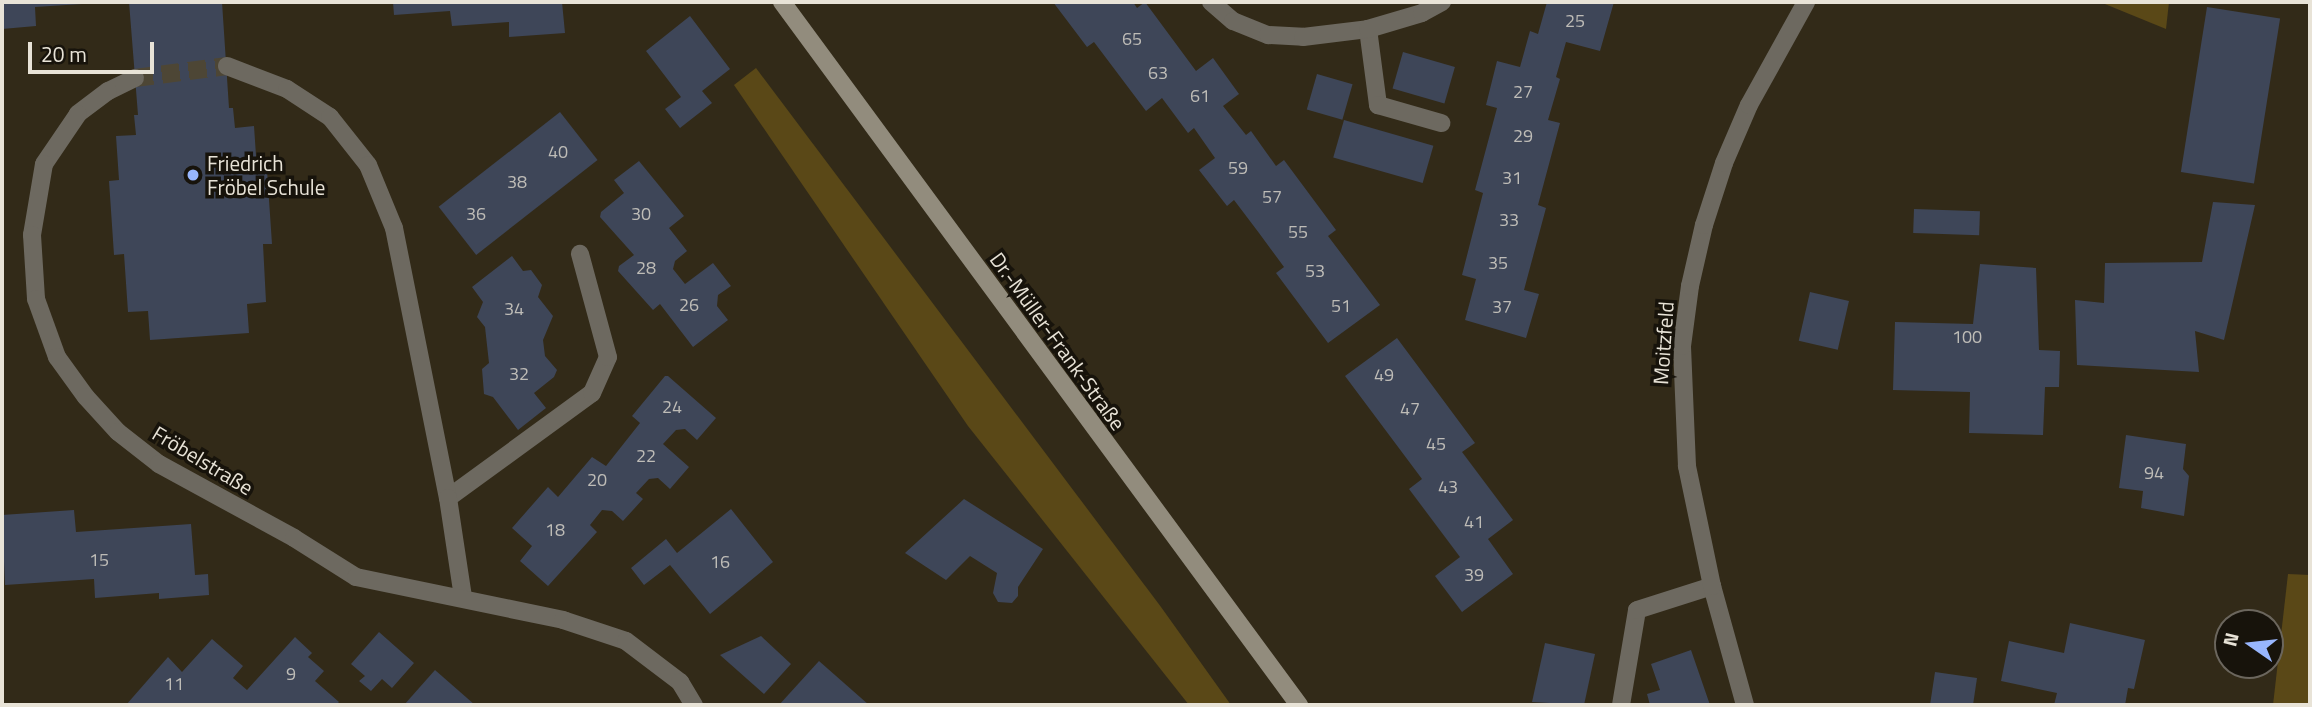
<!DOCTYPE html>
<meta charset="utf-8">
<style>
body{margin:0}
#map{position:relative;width:2312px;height:707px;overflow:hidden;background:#322a18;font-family:"Titillium Web",sans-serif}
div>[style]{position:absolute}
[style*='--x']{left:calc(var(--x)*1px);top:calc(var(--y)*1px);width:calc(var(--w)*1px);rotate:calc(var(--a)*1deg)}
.green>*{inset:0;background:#5a4817}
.building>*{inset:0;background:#3e4658;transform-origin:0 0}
.minor-tunnel>*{height:18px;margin-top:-9px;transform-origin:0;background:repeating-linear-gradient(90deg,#4d4635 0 18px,transparent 0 27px)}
.service>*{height:18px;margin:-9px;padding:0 9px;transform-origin:9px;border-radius:9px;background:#6d6960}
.minor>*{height:18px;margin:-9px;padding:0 9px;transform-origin:9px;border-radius:9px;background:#6d6960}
.tertiary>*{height:18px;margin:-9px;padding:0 9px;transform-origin:9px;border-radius:9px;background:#6d6960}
.secondary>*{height:18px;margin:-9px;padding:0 9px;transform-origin:9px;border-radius:9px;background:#928c7d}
.dots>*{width:19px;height:19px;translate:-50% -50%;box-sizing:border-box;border:4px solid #17130b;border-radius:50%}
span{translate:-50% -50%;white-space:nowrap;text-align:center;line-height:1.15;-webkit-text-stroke:7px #17130b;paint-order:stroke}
.number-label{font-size:18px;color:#bebcb7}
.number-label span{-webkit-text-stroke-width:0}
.poi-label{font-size:21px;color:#e8e3d7}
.left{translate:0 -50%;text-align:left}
.street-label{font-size:21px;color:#e8e3d7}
.frame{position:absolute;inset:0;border:4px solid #e8e3d7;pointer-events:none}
.north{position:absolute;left:2214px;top:609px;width:70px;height:70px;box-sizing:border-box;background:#17130b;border:2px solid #6b665d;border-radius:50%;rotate:284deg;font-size:19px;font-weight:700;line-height:28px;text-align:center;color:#e8e3d7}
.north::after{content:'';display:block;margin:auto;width:24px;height:32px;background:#98b6fd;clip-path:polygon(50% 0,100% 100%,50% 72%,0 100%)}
.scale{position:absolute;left:28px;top:42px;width:126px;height:32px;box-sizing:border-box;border:4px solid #e8e3d7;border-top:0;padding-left:9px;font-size:21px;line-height:24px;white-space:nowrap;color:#e8e3d7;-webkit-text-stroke:5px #17130b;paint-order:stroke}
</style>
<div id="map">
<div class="green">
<div style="clip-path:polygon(2100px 2px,2169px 2px,2166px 29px)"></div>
<div style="clip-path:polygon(756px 68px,1161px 607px,1231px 705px,1189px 705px,968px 426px,734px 85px)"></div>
<div style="clip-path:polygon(2288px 574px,2310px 575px,2310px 705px,2273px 705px)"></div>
</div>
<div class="building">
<div style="clip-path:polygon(2px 2px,82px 2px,82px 4px,35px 7px,36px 26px,2px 29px)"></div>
<div style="clip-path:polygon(129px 2px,222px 2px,229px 108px,233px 108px,235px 128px,254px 126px,257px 170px,267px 170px,272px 244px,263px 244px,266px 302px,247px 304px,249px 333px,150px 340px,148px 311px,128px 312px,124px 254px,114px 255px,109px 181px,119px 180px,116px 136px,136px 135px,134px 115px,138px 115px)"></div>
<div style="clip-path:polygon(393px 2px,562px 2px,565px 33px,509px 37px,509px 22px,452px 26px,450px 11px,394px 15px)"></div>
<div style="clip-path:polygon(1053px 2px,1133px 2px,1137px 8px,1145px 2px,1196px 71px,1213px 58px,1239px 94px,1223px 106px,1246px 135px,1251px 131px,1276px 166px,1284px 160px,1336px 230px,1328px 236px,1380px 305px,1328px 343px,1276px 273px,1284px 267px,1259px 233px,1234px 200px,1227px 206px,1199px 170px,1215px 158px,1194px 128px,1188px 133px,1162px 98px,1146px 111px,1094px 42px,1087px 47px)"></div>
<div style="clip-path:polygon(1547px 2px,1614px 2px,1600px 51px,1566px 42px,1556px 77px,1560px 79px,1548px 120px,1560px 123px,1538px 205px,1546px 208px,1524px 290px,1539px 294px,1526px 338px,1465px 320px,1476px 279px,1462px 275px,1483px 193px,1475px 190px,1497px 108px,1486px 105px,1497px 61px,1520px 67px,1530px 31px,1538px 34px)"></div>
<div style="left:2207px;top:7px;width:74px;height:167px;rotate:9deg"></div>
<div style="clip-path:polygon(690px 16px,730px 69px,702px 91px,712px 103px,680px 128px,665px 109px,681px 97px,646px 51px)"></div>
<div style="left:1403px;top:52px;width:54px;height:38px;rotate:16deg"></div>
<div style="left:1317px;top:74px;width:37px;height:37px;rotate:16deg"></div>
<div style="left:560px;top:112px;width:61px;height:154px;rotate:52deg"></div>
<div style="left:1344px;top:120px;width:93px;height:39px;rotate:16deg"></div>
<div style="clip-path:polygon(639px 161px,684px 216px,669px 228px,687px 251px,675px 261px,673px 269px,685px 284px,713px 263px,731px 286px,718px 295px,717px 306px,728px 320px,693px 347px,660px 304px,653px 310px,618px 271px,619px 266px,634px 255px,600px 217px,601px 212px,624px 193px,614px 180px)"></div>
<div style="clip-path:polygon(2213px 202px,2255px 205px,2224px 340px,2195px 331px,2199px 372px,2077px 365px,2075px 300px,2104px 303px,2105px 263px,2202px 262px)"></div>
<div style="left:1914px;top:209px;width:66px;height:24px;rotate:2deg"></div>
<div style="clip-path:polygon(512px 256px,523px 271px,531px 270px,542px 285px,538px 297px,553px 316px,543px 340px,545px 356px,557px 370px,554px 377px,534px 393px,546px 408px,518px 430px,493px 397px,484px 394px,482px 369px,489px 363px,485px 327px,477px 317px,483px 302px,472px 287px)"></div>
<div style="clip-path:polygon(1980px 264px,2036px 268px,2039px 350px,2060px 351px,2059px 387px,2045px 387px,2043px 435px,1969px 433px,1970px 392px,1893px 390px,1895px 322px,1973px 324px)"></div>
<div style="left:1810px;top:292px;width:40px;height:50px;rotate:13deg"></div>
<div style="clip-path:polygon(1397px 338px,1475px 443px,1462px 452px,1513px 520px,1488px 539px,1513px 574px,1462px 612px,1435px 576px,1460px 557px,1409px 489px,1422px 479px,1345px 376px)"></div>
<div style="clip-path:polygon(665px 376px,668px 376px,716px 418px,697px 440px,685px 429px,676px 430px,663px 444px,689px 467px,670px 489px,658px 478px,649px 479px,636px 493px,643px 499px,623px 521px,612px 511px,602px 510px,590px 525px,597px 532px,548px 586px,520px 561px,532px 546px,512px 528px,548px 487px,558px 497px,592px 457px,606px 466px,640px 423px,632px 416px)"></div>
<div style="clip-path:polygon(2126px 435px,2186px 444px,2183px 469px,2189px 476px,2184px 516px,2141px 508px,2143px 491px,2119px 488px)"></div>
<div style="clip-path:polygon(964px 499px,1043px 549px,1018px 587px,1018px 596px,1012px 603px,998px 602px,993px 593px,997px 573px,970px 556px,946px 580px,905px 553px)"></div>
<div style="clip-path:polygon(731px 509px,773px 562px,710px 614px,670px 565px,644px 585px,631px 568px,666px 539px,677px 553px)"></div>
<div style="clip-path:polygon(74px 510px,76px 532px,191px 524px,195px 575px,208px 574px,209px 595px,159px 599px,159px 593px,95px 598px,94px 579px,5px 585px,2px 515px)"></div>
<div style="clip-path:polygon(2070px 623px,2145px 640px,2134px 689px,2128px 688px,2125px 705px,2054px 705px,2057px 693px,2001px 681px,2009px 641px,2064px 653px)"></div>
<div style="clip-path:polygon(379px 632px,414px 663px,392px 688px,382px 679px,371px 691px,359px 681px,365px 676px,351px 664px)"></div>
<div style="clip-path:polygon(761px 636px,791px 664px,764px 694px,720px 655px)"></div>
<div style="clip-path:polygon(295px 637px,312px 653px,308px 657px,324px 671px,315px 681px,339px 702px,336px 705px,126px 705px,168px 657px,182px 672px,212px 639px,243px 666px,233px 678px,247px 690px)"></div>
<div style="clip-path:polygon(1545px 643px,1595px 654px,1584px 705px,1532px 702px)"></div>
<div style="clip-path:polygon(1691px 650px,1710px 705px,1650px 705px,1647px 694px,1660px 690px,1651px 664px)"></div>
<div style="clip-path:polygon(819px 661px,869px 705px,779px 705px)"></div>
<div style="clip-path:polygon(435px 670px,475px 705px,404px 705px)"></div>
<div style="clip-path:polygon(1935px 672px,1977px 678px,1973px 705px,1930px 705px)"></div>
</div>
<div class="minor-tunnel">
<div style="--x:135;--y:78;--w:93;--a:-7.4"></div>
</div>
<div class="service">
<div style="--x:1368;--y:29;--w:77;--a:82.5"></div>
<div style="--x:1378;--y:105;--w:66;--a:15.9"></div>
<div style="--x:448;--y:498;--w:178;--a:-36.1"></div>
<div style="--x:592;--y:393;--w:39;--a:-66"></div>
<div style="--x:608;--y:357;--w:107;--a:-105.2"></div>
<div style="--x:1621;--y:705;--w:96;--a:-80.4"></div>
<div style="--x:1637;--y:610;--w:79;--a:-17.7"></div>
</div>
<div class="minor">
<div style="--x:1211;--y:2;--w:29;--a:41"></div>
<div style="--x:1233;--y:21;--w:38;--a:22"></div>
<div style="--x:1268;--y:35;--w:35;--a:3"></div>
<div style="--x:1303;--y:37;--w:65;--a:-7"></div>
<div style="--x:1368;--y:29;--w:56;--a:-16.5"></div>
<div style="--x:1422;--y:13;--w:23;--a:-29"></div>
<div style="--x:227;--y:66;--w:64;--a:21"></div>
<div style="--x:287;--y:89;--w:51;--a:33.1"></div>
<div style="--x:330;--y:117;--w:61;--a:51.6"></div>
<div style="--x:368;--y:165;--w:68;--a:67.6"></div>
<div style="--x:394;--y:228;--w:275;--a:78.7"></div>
<div style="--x:448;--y:498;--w:100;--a:81.4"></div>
<div style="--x:135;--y:78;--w:30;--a:154"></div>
<div style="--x:108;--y:91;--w:38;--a:143"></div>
<div style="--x:78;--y:114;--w:60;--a:124.2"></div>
<div style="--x:44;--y:164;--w:72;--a:99.6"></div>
<div style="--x:32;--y:235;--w:64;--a:86.4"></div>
<div style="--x:36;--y:299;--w:62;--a:70.1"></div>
<div style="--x:57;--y:357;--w:49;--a:54.1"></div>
<div style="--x:86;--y:397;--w:47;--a:47.6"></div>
<div style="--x:118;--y:432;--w:52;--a:38"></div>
<div style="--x:159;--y:464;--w:154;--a:28.7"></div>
<div style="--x:294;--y:538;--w:73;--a:32.2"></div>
<div style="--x:356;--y:577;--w:211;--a:11.7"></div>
<div style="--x:563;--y:620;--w:66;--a:18.4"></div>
<div style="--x:626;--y:641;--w:68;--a:37.2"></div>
<div style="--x:680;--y:682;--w:27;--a:59"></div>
</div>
<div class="tertiary">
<div style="--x:1745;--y:705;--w:123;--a:-105.5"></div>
<div style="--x:1712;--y:586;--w:123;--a:-101.8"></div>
<div style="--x:1687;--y:466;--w:120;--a:-92.4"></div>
<div style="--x:1682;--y:346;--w:61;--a:-82.4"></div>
<div style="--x:1690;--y:286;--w:63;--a:-77.1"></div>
<div style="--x:1704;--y:225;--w:65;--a:-72.1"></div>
<div style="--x:1724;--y:163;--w:63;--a:-66.7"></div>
<div style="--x:1749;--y:105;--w:118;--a:-61"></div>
</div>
<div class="secondary">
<div style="--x:782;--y:2;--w:873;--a:53.67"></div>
</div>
<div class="dots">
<div style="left:193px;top:175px;background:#98b6fd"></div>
</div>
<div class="number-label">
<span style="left:1575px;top:21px">25</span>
<span style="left:1132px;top:39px">65</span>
<span style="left:1158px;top:73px">63</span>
<span style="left:1523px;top:92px">27</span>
<span style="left:1200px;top:96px">61</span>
<span style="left:1523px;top:136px">29</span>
<span style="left:558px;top:152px">40</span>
<span style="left:1238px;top:168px">59</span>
<span style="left:1512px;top:178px">31</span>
<span style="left:517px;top:182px">38</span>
<span style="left:1272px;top:197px">57</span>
<span style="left:476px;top:214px">36</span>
<span style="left:641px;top:214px">30</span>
<span style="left:1509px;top:220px">33</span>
<span style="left:1298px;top:232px">55</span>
<span style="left:1498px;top:263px">35</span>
<span style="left:646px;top:268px">28</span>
<span style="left:1315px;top:271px">53</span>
<span style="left:689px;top:305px">26</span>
<span style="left:1341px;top:306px">51</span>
<span style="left:1502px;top:307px">37</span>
<span style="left:514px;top:309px">34</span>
<span style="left:1967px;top:337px">100</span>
<span style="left:519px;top:374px">32</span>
<span style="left:1384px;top:375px">49</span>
<span style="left:672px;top:407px">24</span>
<span style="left:1410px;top:409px">47</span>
<span style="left:1436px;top:444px">45</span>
<span style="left:646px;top:456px">22</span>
<span style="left:2154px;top:473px">94</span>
<span style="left:597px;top:480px">20</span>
<span style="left:1448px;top:487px">43</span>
<span style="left:1474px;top:522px">41</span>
<span style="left:555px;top:530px">18</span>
<span style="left:99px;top:560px">15</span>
<span style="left:720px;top:562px">16</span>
<span style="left:1474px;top:575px">39</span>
<span style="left:291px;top:674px">9</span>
<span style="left:174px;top:684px">11</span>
</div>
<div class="poi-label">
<span class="left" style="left:207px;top:175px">Friedrich<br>Fröbel Schule</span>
</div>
<div class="street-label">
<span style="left:1058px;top:341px;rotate:54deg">Dr.-Müller-Frank-Straße</span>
<span style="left:1663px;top:343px;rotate:-86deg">Moitzfeld</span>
<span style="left:203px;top:460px;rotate:31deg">Fröbelstraße</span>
</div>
<div class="frame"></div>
<div class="north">N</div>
<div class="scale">20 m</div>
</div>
